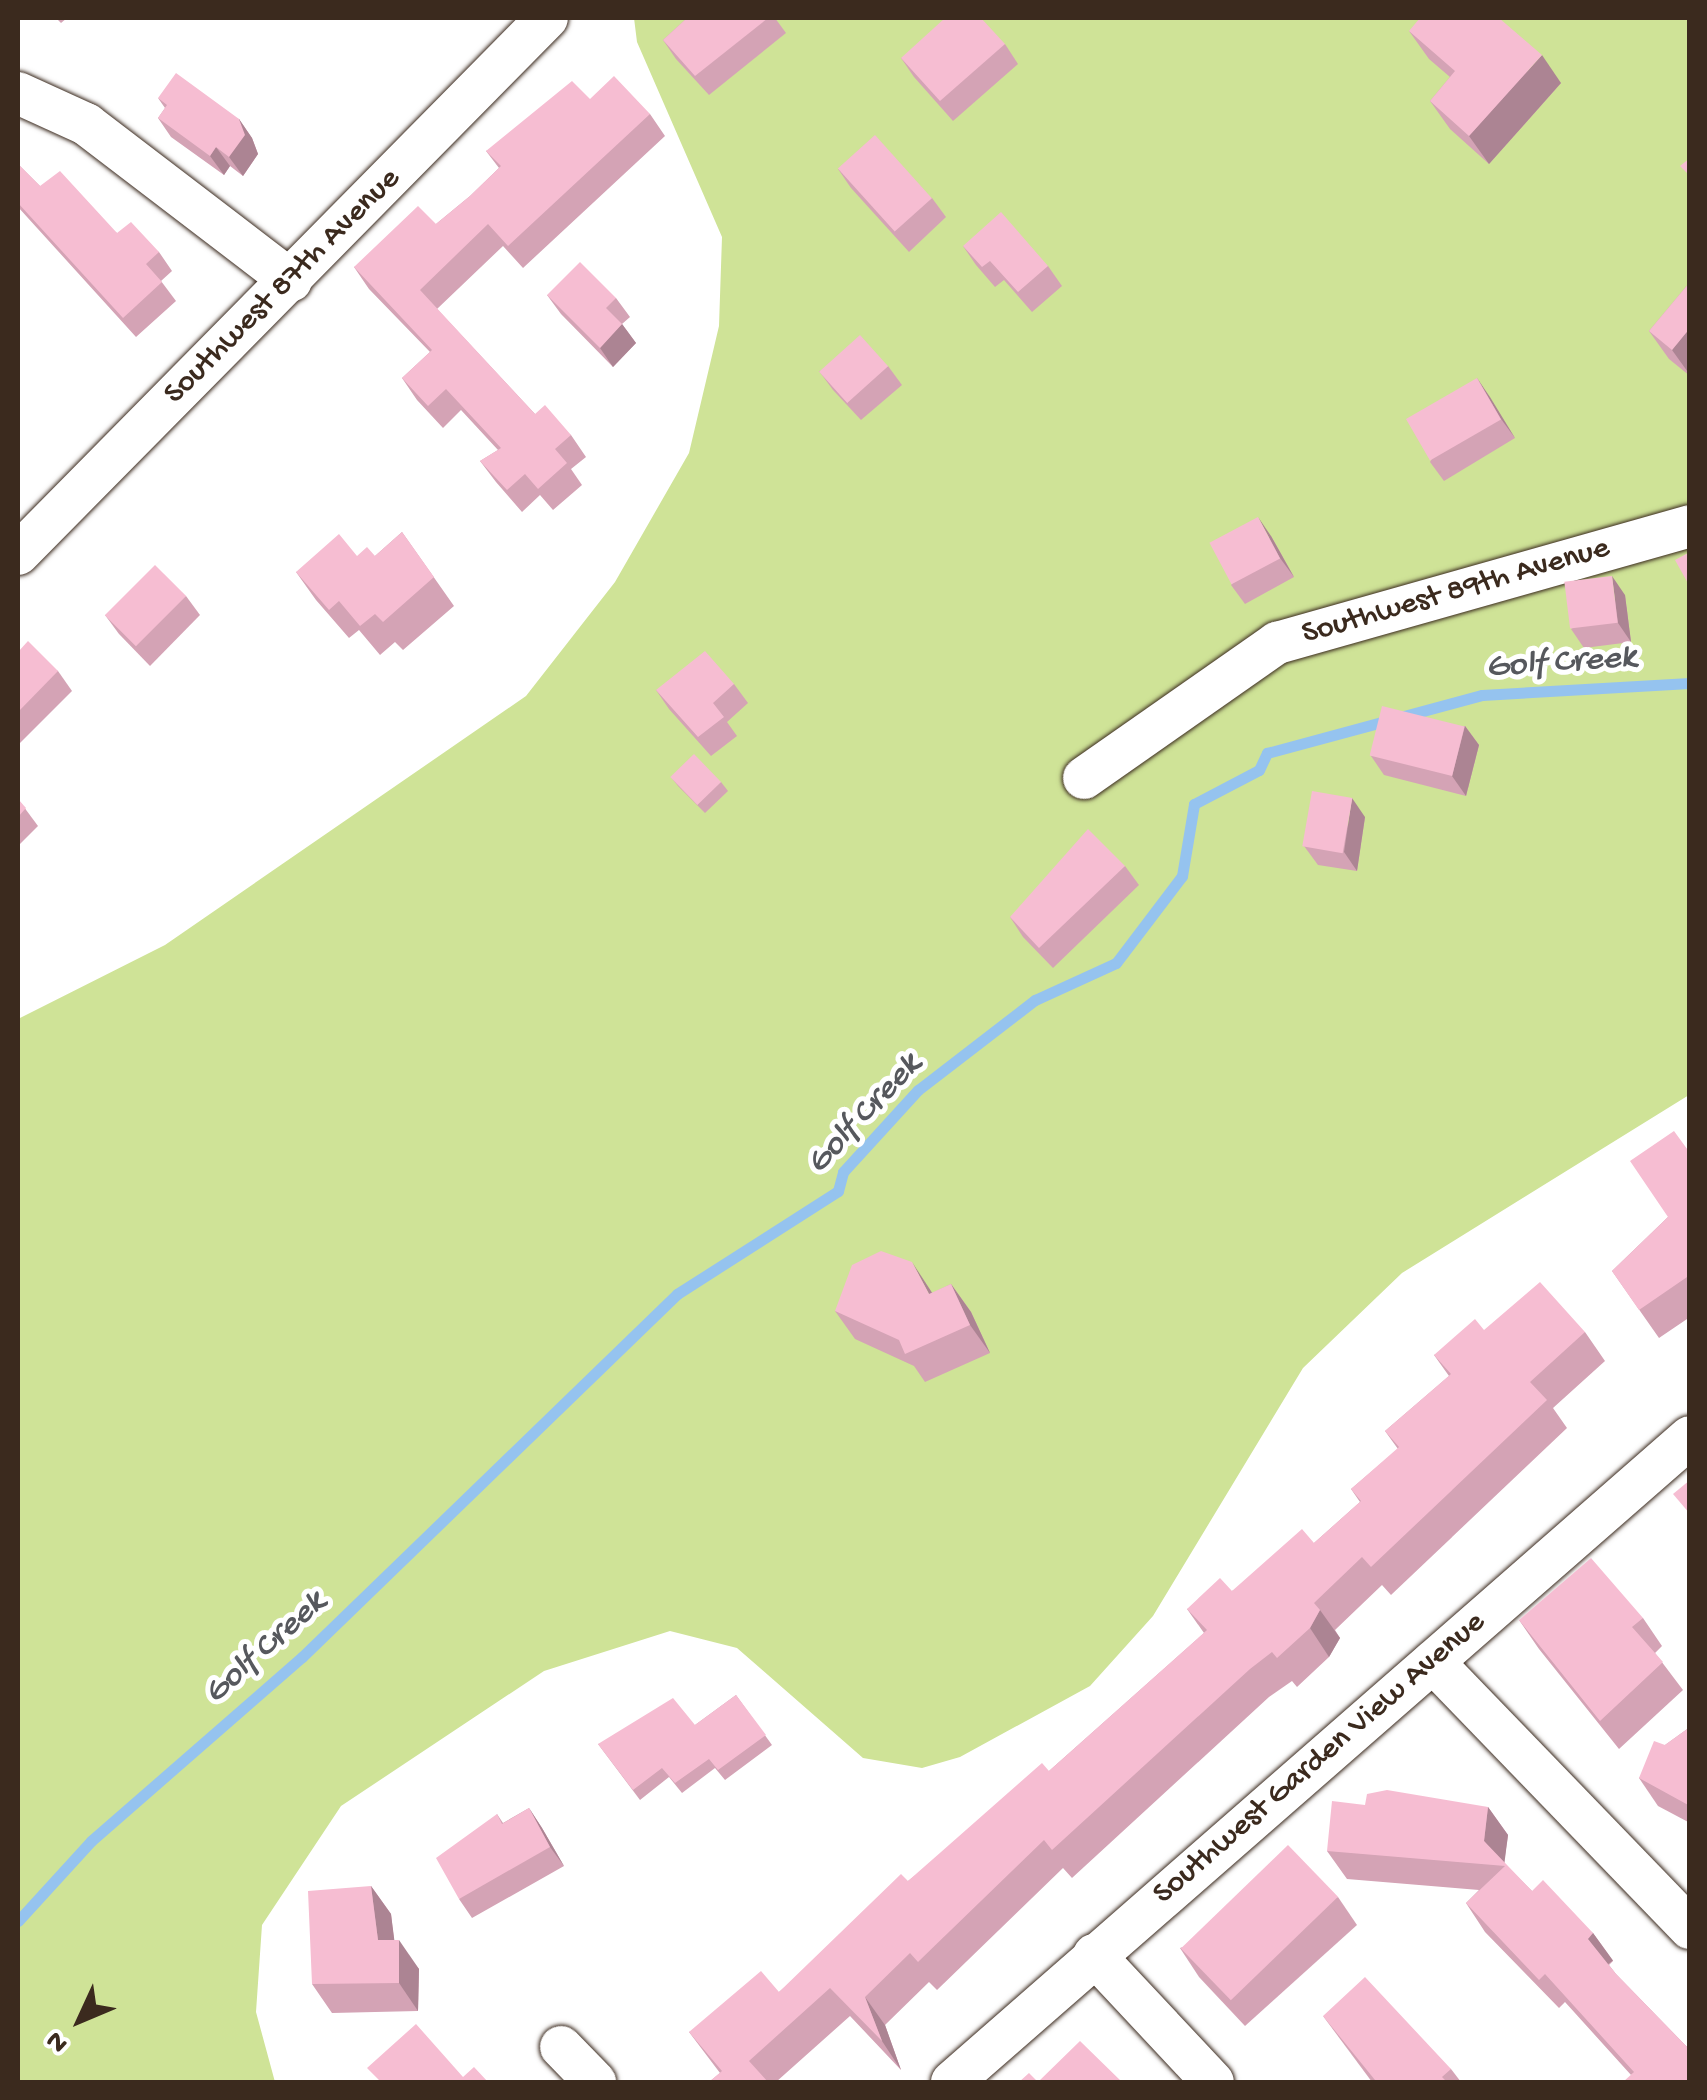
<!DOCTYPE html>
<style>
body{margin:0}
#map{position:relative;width:1707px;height:2100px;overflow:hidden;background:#fff;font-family:"Gochi Hand",sans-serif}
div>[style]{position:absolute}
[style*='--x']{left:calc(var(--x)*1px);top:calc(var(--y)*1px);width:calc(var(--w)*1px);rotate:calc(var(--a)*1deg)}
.green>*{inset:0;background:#cfe397}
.stream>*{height:11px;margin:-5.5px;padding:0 5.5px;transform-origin:5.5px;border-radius:5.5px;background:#95c3ef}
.roads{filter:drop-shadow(0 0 2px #3b2a1e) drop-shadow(0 0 2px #3b2a1e)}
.minor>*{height:42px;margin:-21px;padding:0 21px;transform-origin:21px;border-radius:21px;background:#fff}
.wall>*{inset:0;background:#d4a3b5}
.shaded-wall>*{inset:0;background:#ac8493;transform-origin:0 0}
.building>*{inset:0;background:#f6bdd2;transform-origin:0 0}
span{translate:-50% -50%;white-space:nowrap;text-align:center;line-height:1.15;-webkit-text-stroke:10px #fff;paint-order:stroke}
.street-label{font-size:32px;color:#3b2a1e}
.water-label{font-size:35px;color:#56585d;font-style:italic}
.frame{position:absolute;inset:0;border:20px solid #3b2a1e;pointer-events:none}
.north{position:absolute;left:30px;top:1970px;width:100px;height:100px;-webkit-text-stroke:8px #fff;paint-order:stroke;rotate:226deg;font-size:28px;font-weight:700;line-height:40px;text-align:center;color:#3b2a1e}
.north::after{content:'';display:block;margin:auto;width:35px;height:45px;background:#3b2a1e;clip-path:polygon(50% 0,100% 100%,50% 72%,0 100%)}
</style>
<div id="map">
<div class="green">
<div style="clip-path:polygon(634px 18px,1689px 18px,1689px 1095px,1402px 1273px,1303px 1368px,1153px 1616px,1090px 1686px,960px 1757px,922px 1768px,863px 1758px,737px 1648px,670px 1631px,544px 1671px,341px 1806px,262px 1925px,256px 2012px,275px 2082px,18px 2082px,18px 1019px,165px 945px,526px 696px,615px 582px,689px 453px,719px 326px,722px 237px,637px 42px)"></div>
</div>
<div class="stream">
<div style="--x:18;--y:1921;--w:108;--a:-47.6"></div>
<div style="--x:91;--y:1841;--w:280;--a:-41.1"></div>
<div style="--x:302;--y:1657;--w:522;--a:-44.07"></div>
<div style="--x:677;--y:1294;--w:191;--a:-32.6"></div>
<div style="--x:838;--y:1191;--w:20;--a:-75"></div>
<div style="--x:843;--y:1172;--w:111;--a:-47.6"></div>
<div style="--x:918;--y:1090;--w:148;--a:-37.6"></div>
<div style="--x:1035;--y:1000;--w:89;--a:-24.6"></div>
<div style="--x:1116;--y:963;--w:109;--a:-52.8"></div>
<div style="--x:1182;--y:876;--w:73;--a:-80.5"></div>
<div style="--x:1194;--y:804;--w:73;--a:-27.6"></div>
<div style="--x:1259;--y:770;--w:19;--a:-65"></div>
<div style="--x:1267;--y:753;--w:223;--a:-15.1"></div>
<div style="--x:1482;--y:695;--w:208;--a:-3.3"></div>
</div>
<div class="roads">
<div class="minor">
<div style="--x:18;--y:93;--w:75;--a:24.5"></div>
<div style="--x:86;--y:124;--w:258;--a:37.4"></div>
<div style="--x:18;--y:554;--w:753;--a:-45.38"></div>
<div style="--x:1084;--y:778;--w:236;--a:-35"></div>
<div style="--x:1277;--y:643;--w:429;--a:-15.8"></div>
<div style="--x:1433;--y:1662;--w:370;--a:46"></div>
<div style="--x:1094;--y:1955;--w:174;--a:46.9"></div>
<div style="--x:561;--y:2047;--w:49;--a:45.8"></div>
<div style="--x:952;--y:2082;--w:980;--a:-41.15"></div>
</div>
</div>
<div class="wall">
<div style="clip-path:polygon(56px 18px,67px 18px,61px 23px)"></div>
<div style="clip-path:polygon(687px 18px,775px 18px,786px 33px,709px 95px,676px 59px,663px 40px)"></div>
<div style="clip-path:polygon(1409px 31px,1561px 83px,1489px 164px,1450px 129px,1430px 101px,1450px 77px,1429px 59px)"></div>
<div style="clip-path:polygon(1005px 44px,1018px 64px,953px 121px,914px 77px,901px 58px)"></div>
<div style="clip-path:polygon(158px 98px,239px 119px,252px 138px,258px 154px,243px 176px,230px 166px,224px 175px,171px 137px,158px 118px,165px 108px)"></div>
<div style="clip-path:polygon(590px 99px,650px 114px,665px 136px,523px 268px,503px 246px,437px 309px,535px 414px,571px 435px,586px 457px,571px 469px,582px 485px,553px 510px,540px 495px,522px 512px,496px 482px,480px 461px,498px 450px,461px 410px,443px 428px,417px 400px,402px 378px,430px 352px,369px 289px,354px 267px,436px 224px,470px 196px,499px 168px,486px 151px)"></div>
<div style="clip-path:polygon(18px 164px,40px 186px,117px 233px,159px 252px,172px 271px,161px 281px,176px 301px,136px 337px,18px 207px)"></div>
<div style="clip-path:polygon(838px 169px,932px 198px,946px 217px,909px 252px,851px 188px)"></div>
<div style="clip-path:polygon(963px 246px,1048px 266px,1062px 286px,1032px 312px,1004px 280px,995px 287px,976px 265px)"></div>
<div style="clip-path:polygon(1690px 282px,1690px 376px,1669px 359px,1649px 331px)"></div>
<div style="clip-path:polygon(547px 295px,616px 298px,630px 317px,622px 324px,636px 343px,613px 367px,561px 314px)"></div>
<div style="clip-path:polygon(888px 366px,902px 385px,861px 420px,833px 390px,819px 371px)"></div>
<div style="clip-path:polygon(1477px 378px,1515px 438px,1444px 481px,1430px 462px)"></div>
<div style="clip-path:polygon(402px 532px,454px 606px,403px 650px,395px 642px,380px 655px,359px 630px,349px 638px,316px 600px,296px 572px,357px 556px,375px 556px)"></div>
<div style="clip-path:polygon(1271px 536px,1294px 577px,1245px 604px,1231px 585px)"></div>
<div style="clip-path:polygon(1625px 595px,1631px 642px,1584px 648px,1571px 629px)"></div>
<div style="clip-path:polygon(186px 596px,200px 615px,150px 666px,119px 634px,105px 615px)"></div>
<div style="clip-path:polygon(18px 652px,58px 671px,72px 691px,18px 745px)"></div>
<div style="clip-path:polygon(734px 684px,748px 703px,727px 722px,737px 736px,711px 756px,669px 709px,656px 690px)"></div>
<div style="clip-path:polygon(1465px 726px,1479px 745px,1466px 796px,1384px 775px,1371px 756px)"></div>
<div style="clip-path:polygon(671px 777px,721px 782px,728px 791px,705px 813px,678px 786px)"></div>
<div style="clip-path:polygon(18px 799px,38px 826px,18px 846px)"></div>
<div style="clip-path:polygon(1365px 817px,1357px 871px,1318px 865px,1304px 846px)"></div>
<div style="clip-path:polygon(1125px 866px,1139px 885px,1053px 968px,1023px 937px,1010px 917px)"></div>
<div style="clip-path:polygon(1690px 1152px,1690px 1317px,1659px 1338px,1612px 1271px,1668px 1217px)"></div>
<div style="clip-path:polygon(951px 1284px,971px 1312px,990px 1353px,925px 1382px,914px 1366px,855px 1339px,835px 1311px,932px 1293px)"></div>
<div style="clip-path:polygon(1484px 1330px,1585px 1332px,1605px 1361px,1553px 1408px,1567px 1428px,1391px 1595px,1382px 1585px,1335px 1630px,1340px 1638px,1329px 1657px,1297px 1687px,1292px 1681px,1269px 1697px,1072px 1878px,1063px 1868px,937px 1990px,929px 1982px,885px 2025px,901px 2070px,850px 2016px,776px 2082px,709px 2082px,720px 2073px,689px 2032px,779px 1992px,908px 1881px,1049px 1771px,1204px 1633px,1187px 1609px,1232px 1591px,1314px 1543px,1360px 1502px,1351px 1489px,1398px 1449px,1385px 1431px,1449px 1376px,1434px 1355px)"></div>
<div style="clip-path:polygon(1643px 1618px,1662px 1646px,1655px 1653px,1683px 1690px,1619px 1749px,1539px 1649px,1519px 1620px)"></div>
<div style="clip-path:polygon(736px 1695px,772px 1745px,725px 1780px,715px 1768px,682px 1793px,669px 1777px,640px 1800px,598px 1744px,695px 1725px)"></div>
<div style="clip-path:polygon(1690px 1727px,1690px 1823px,1658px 1806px,1639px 1778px,1665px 1745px)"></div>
<div style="clip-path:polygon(1365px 1805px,1488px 1807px,1508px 1835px,1504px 1863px,1532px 1891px,1593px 1933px,1613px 1961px,1609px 1965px,1616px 1974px,1690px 2050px,1631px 2075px,1565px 2002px,1559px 2008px,1485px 1932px,1466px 1903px,1479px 1890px,1347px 1879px,1327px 1851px)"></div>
<div style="clip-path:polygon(529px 1808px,542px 1828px,564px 1866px,472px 1918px,459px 1899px,497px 1814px,503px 1823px)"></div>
<div style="clip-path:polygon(371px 1886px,391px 1914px,394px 1940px,419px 1969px,418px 2011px,332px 2013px,312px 1984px)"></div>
<div style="clip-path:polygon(1338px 1897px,1357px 1925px,1245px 2026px,1199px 1977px,1180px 1948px)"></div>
<div style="clip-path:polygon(1323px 2016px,1451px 2069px,1461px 2082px,1372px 2082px)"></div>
</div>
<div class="shaded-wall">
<div style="clip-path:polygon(1542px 55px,1561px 83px,1489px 164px,1469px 136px)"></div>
<div style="clip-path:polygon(239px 119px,252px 138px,258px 154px,243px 176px,229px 157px)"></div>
<div style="clip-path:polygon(216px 147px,230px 166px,224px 175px,210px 156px)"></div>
<div style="clip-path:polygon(622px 324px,636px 343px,613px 367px,600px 348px)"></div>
<div style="clip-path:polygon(1690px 328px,1690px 375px,1672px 350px)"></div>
<div style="clip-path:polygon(1477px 378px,1490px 397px,1515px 438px,1501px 419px)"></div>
<div style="clip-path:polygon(1258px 517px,1271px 536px,1294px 577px,1280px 558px)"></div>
<div style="clip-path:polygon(1612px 576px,1625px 595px,1631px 642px,1618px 623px)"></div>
<div style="clip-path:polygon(1465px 726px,1479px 745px,1466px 796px,1452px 776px)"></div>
<div style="clip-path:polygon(1352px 798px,1365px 817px,1357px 871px,1344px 852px)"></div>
<div style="clip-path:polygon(912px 1262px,931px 1291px,949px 1322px,929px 1294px)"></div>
<div style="clip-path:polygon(951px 1284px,971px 1312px,990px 1353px,970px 1325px)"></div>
<div style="clip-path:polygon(1320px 1610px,1340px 1638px,1329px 1657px,1310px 1628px)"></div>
<div style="clip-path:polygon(1488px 1807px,1508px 1835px,1504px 1866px,1484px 1841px)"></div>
<div style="clip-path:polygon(529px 1808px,542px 1828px,564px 1866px,550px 1847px)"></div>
<div style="clip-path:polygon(371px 1886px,391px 1914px,398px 1969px,378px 1940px)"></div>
<div style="left:1593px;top:1933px;width:34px;height:8px;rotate:54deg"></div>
<div style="clip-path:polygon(399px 1940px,419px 1969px,418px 2011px,399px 1983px)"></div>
<div style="clip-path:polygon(865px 1997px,885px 2025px,901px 2070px,882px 2041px)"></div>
</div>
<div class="building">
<div style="clip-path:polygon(687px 18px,768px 18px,695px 76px,663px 40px)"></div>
<div style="clip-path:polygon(945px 18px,981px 18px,1005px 44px,940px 101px,901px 58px)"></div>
<div style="clip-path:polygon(1420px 18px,1499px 18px,1542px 55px,1469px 136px,1430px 101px,1455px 71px,1409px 31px)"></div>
<div style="clip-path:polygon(176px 73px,239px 119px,245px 135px,229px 157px,216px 147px,210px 156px,158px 118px,167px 105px,158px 98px)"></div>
<div style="clip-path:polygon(614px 76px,650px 114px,508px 246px,488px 224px,420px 290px,535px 414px,545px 405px,571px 435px,555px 449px,567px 463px,538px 489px,525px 474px,507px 490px,480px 461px,501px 448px,446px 389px,428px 406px,402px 378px,432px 350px,354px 267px,418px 206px,436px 224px,470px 196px,501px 166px,486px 151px,572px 81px,590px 99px)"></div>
<div style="left:875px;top:135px;width:85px;height:50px;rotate:48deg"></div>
<div style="clip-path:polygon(1690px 158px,1690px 176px,1680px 166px)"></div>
<div style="clip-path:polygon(18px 164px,40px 186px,60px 171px,117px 233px,131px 222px,159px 252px,146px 264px,162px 282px,123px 318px,18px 203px)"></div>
<div style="clip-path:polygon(1001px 212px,1048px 266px,1018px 292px,990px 261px,982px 267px,963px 246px)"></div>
<div style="clip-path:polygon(580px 262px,616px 298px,606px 308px,622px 324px,600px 348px,547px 295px)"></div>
<div style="clip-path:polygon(1690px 282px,1690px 328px,1672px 350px,1649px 331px)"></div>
<div style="left:860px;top:335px;width:42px;height:55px;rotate:48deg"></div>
<div style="left:1477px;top:378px;width:48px;height:82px;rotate:60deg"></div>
<div style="left:1258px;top:517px;width:47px;height:55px;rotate:62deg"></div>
<div style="clip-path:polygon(402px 532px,434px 577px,383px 622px,375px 614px,360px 626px,339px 601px,329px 610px,296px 572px,339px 534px,357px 556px,367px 547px,375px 556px)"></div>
<div style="clip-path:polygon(1690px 552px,1690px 587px,1675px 560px)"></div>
<div style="left:155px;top:565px;width:44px;height:71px;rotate:45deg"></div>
<div style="left:1612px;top:576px;width:47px;height:48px;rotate:83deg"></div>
<div style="clip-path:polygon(28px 641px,58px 671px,18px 712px,18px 652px)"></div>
<div style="clip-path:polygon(705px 651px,734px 684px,713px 703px,724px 717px,698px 737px,656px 690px)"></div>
<div style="left:1382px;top:706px;width:85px;height:51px;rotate:14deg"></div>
<div style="left:694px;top:754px;width:39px;height:33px;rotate:46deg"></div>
<div style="left:1312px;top:791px;width:41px;height:56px;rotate:10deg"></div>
<div style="clip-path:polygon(18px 799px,26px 808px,18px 817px)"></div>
<div style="clip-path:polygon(1088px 829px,1125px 866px,1039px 948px,1010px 917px)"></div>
<div style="clip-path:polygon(1674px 1131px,1690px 1153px,1690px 1275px,1639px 1310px,1612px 1271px,1668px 1217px,1630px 1161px)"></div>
<div style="clip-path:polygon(881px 1251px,912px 1262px,929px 1294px,951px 1284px,970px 1325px,905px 1354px,899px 1340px,835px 1311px,852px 1265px)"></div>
<div style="clip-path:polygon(1540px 1282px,1585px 1332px,1530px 1382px,1547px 1400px,1371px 1567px,1362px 1557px,1314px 1603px,1320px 1610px,1310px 1628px,1277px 1658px,1272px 1652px,1250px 1669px,1052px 1850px,1044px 1840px,918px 1962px,910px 1953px,865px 1997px,882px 2041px,830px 1988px,749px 2061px,768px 2082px,709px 2082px,722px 2071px,689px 2032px,761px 1971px,779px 1992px,901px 1874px,908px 1881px,1042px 1763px,1049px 1771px,1207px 1630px,1187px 1609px,1220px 1578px,1232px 1591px,1302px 1529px,1314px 1543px,1361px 1501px,1351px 1489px,1399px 1447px,1385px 1431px,1451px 1374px,1434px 1355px,1475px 1319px,1484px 1330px)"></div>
<div style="clip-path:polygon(1690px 1480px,1690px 1514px,1673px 1494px)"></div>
<div style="clip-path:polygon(1591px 1558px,1643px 1618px,1632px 1627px,1663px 1662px,1600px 1721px,1519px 1620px)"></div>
<div style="clip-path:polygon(736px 1695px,766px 1735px,718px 1770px,709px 1759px,675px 1783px,662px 1768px,633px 1790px,598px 1744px,673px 1698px,695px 1725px)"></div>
<div style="clip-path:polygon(1690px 1727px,1690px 1806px,1639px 1778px,1654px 1741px,1665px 1745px)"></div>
<div style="clip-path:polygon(1387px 1790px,1488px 1807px,1484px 1841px,1532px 1891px,1543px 1880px,1593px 1933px,1588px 1939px,1616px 1974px,1690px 2050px,1690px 2082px,1623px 2082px,1634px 2072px,1545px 1974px,1539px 1980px,1466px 1903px,1505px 1866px,1327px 1851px,1332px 1801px,1365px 1805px,1367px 1794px)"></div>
<div style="clip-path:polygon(529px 1808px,550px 1847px,459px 1899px,436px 1858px,497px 1814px,502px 1824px)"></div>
<div style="left:1288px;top:1845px;width:72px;height:149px;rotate:46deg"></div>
<div style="clip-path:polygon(371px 1886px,378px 1940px,399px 1940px,399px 1983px,312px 1984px,308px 1891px)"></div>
<div style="clip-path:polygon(1365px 1977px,1451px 2069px,1442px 2077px,1447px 2082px,1372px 2082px,1375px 2080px,1323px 2016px)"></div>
<div style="clip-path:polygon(416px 2024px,463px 2077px,474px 2067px,488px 2082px,381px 2082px,367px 2068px)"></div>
<div style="clip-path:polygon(1080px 2041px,1122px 2082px,1019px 2082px,1029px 2073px,1038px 2082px)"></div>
</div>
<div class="street-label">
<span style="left:283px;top:287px;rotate:-45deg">Southwest 87th Avenue</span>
<span style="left:1456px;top:592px;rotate:-16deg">Southwest 89th Avenue</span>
<span style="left:1320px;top:1759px;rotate:-41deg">Southwest Garden View Avenue</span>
</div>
<div class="water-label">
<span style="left:1561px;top:664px;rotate:-4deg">Golf Creek</span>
<span style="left:865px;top:1115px;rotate:-47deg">Golf Creek</span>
<span style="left:266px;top:1649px;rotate:-42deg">Golf Creek</span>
</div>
<div class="frame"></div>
<div class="north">N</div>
</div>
